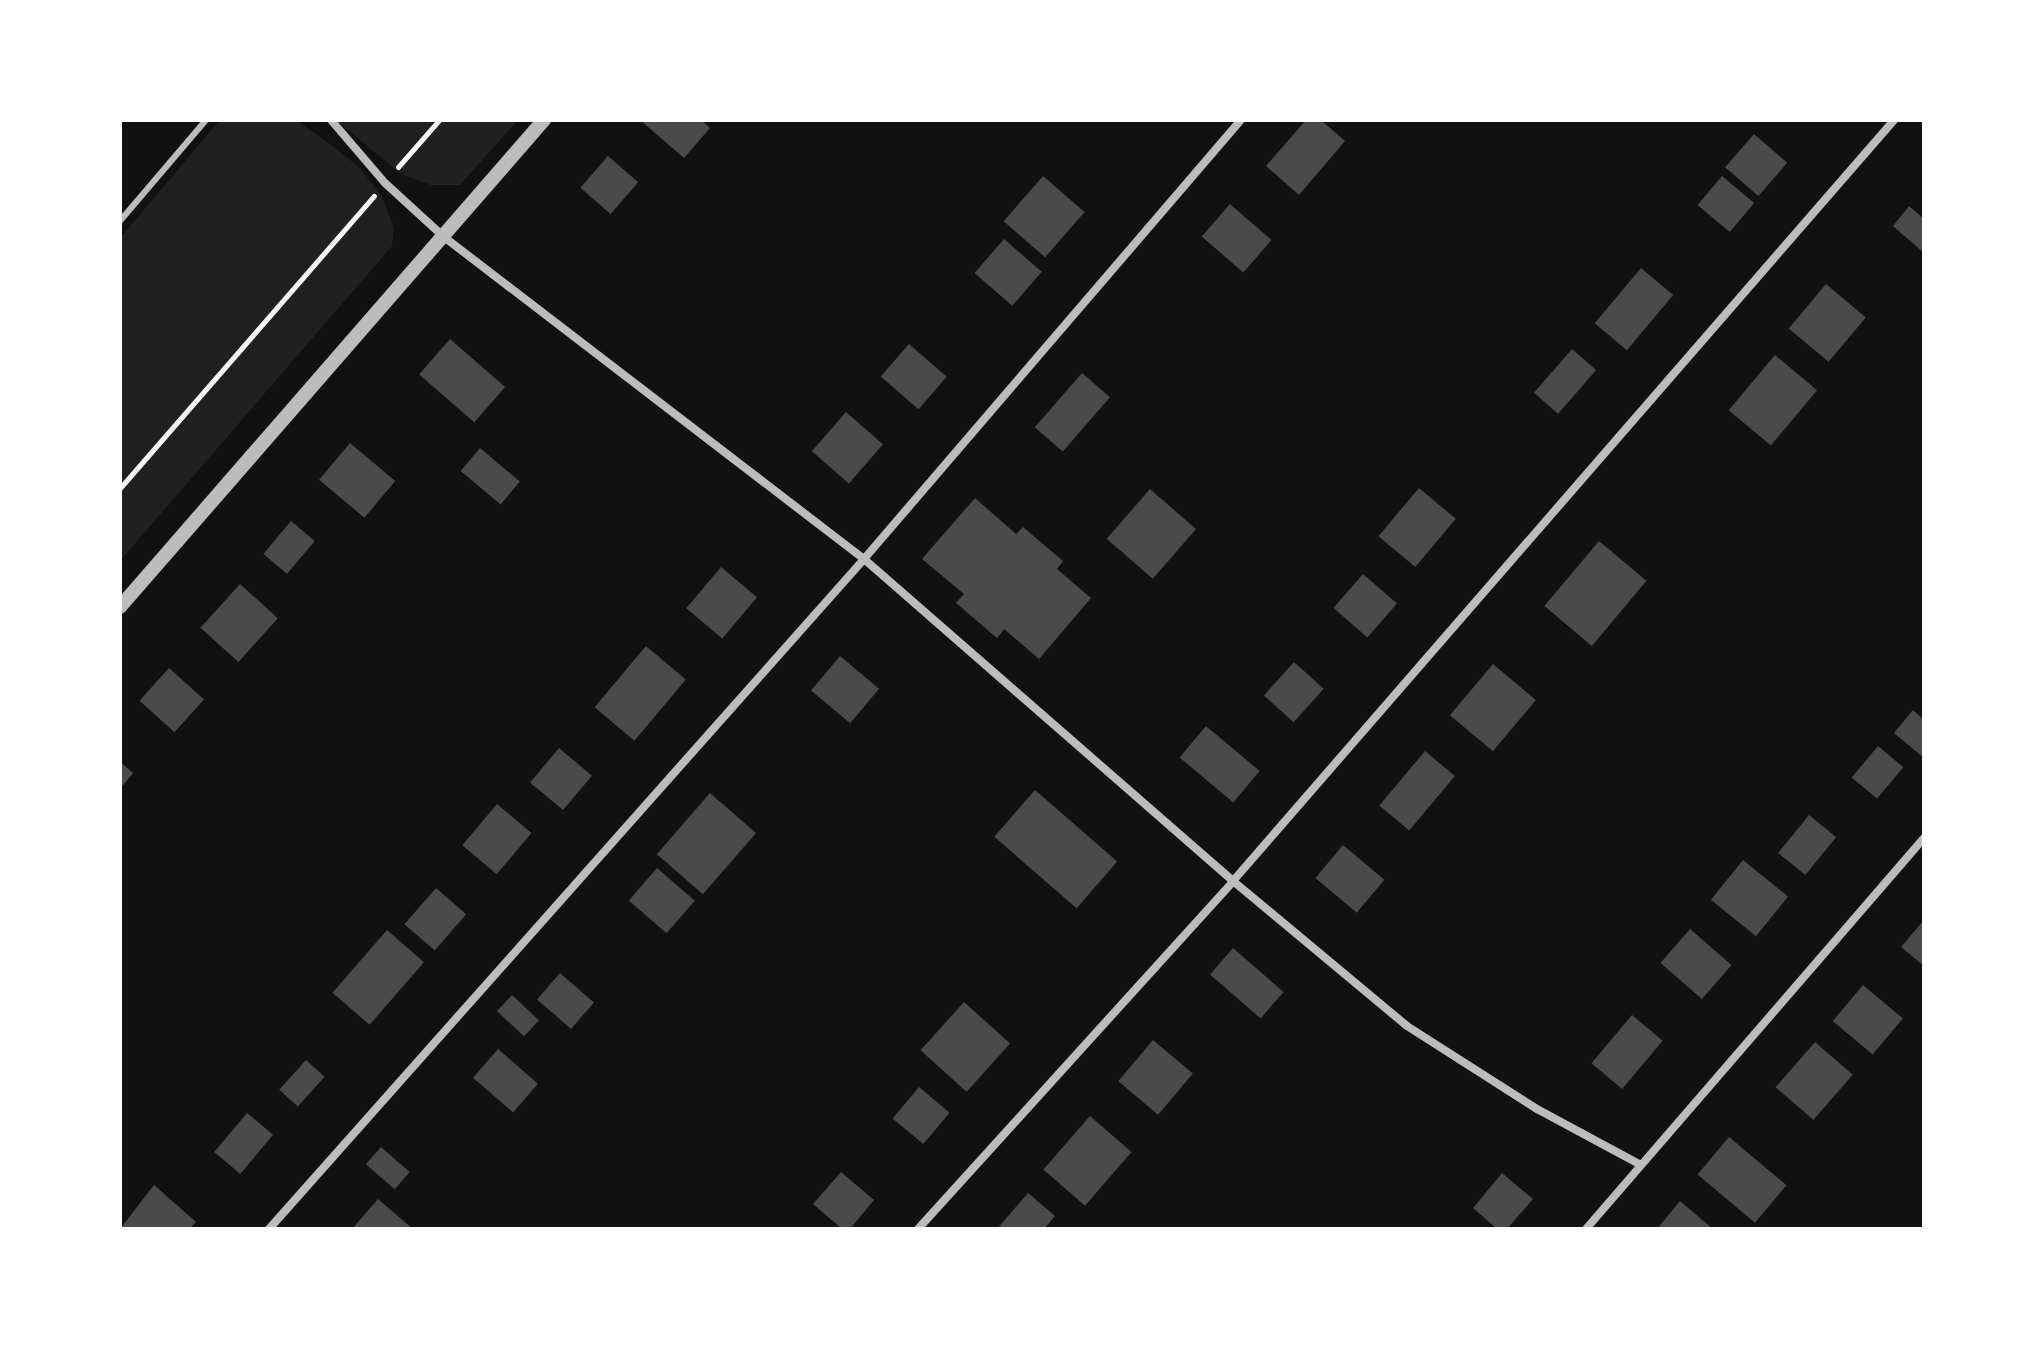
<!DOCTYPE html>
<style>
body{margin:0}
#map{position:relative;width:2044px;height:1349px;overflow:hidden;background:#111;font-family:Barlow,sans-serif}
div>[style]{position:absolute}
[style*='--x']{left:calc(var(--x)*1px);top:calc(var(--y)*1px);width:calc(var(--w)*1px);rotate:calc(var(--a)*1deg)}
.green>*{inset:0;background:#202020}
.building>*{inset:0;background:#4a4a4a;transform-origin:0 0}
.path>*{height:5px;margin:-2.5px;padding:0 2.5px;transform-origin:2.5px;border-radius:2.5px;background:#f5f5f5}
.service>*{height:6px;margin:-3px;padding:0 3px;transform-origin:3px;border-radius:3px;background:#bcbcbc}
.minor>*{height:8px;margin:-4px;padding:0 4px;transform-origin:4px;border-radius:4px;background:#bcbcbc}
.tertiary>*{height:14px;margin:-7px;padding:0 7px;transform-origin:7px;border-radius:7px;background:#bcbcbc}
span{translate:-50% -50%;white-space:nowrap;text-align:center;line-height:1.15;-webkit-text-stroke:6px #fff;paint-order:stroke}
.frame{position:absolute;inset:0;border:122px solid #fff;pointer-events:none}
</style>
<div id="map">
<div class="green">
<div style="clip-path:polygon(220px 120px,296px 120px,326px 141px,360px 168px,381px 195px,394px 228px,392px 246px,120px 561px,120px 238px)"></div>
<div style="clip-path:polygon(336px 120px,518px 120px,460px 185px,431px 185px,401px 174px)"></div>
</div>
<div class="building">
<div style="clip-path:polygon(640px 120px,701px 120px,710px 128px,684px 158px)"></div>
<div style="clip-path:polygon(1306px 120px,1321px 120px,1345px 141px,1299px 195px,1266px 166px)"></div>
<div style="left:1754px;top:134px;width:44px;height:44px;rotate:41deg"></div>
<div style="left:608px;top:156px;width:40px;height:42px;rotate:41deg"></div>
<div style="left:1043px;top:176px;width:55px;height:60px;rotate:41deg"></div>
<div style="left:1722px;top:176px;width:42px;height:38px;rotate:40deg"></div>
<div style="left:1230px;top:204px;width:55px;height:43px;rotate:41deg"></div>
<div style="clip-path:polygon(1909px 206px,1924px 219px,1924px 253px,1893px 226px)"></div>
<div style="left:1004px;top:239px;width:50px;height:45px;rotate:41deg"></div>
<div style="left:1641px;top:268px;width:42px;height:72px;rotate:40deg"></div>
<div style="left:1826px;top:284px;width:52px;height:58px;rotate:40deg"></div>
<div style="left:450px;top:339px;width:73px;height:47px;rotate:41deg"></div>
<div style="left:909px;top:344px;width:50px;height:43px;rotate:41deg"></div>
<div style="left:1572px;top:349px;width:32px;height:58px;rotate:41deg"></div>
<div style="left:1775px;top:355px;width:55px;height:72px;rotate:40deg"></div>
<div style="left:1082px;top:373px;width:37px;height:72px;rotate:41deg"></div>
<div style="left:846px;top:412px;width:49px;height:52px;rotate:41deg"></div>
<div style="left:350px;top:443px;width:59px;height:48px;rotate:40deg"></div>
<div style="left:480px;top:448px;width:52px;height:30px;rotate:40deg"></div>
<div style="left:1419px;top:488px;width:48px;height:63px;rotate:40deg"></div>
<div style="left:1150px;top:489px;width:61px;height:66px;rotate:41deg"></div>
<div style="clip-path:polygon(975px 498px,1016px 534px,1023px 527px,1063px 561px,1057px 569px,1091px 598px,1039px 659px,1004px 629px,997px 638px,956px 603px,964px 594px,922px 559px)"></div>
<div style="left:291px;top:521px;width:31px;height:43px;rotate:40deg"></div>
<div style="left:1599px;top:541px;width:62px;height:85px;rotate:40deg"></div>
<div style="left:721px;top:567px;width:47px;height:54px;rotate:40deg"></div>
<div style="left:1363px;top:574px;width:45px;height:45px;rotate:41deg"></div>
<div style="left:240px;top:584px;width:51px;height:59px;rotate:42deg"></div>
<div style="left:646px;top:646px;width:52px;height:80px;rotate:40deg"></div>
<div style="left:840px;top:656px;width:51px;height:45px;rotate:40deg"></div>
<div style="left:1294px;top:662px;width:40px;height:45px;rotate:42deg"></div>
<div style="left:1493px;top:664px;width:56px;height:67px;rotate:40deg"></div>
<div style="left:169px;top:668px;width:47px;height:44px;rotate:42deg"></div>
<div style="clip-path:polygon(1913px 710px,1924px 720px,1924px 758px,1894px 733px)"></div>
<div style="left:1206px;top:726px;width:70px;height:41px;rotate:40deg"></div>
<div style="left:1878px;top:746px;width:33px;height:41px;rotate:40deg"></div>
<div style="left:559px;top:748px;width:43px;height:45px;rotate:40deg"></div>
<div style="left:1425px;top:751px;width:39px;height:71px;rotate:40deg"></div>
<div style="clip-path:polygon(120px 762px,133px 773px,120px 789px)"></div>
<div style="left:1035px;top:790px;width:109px;height:62px;rotate:41deg"></div>
<div style="left:710px;top:793px;width:61px;height:81px;rotate:41deg"></div>
<div style="left:497px;top:804px;width:45px;height:54px;rotate:40deg"></div>
<div style="left:1809px;top:815px;width:35px;height:49px;rotate:39deg"></div>
<div style="left:1343px;top:845px;width:54px;height:43px;rotate:40deg"></div>
<div style="left:1743px;top:860px;width:58px;height:51px;rotate:39deg"></div>
<div style="left:657px;top:868px;width:50px;height:43px;rotate:41deg"></div>
<div style="left:436px;top:888px;width:40px;height:48px;rotate:41deg"></div>
<div style="clip-path:polygon(1924px 920px,1924px 966px,1901px 947px)"></div>
<div style="left:1690px;top:929px;width:55px;height:45px;rotate:41deg"></div>
<div style="left:387px;top:930px;width:49px;height:83px;rotate:41deg"></div>
<div style="left:1233px;top:948px;width:67px;height:35px;rotate:41deg"></div>
<div style="left:560px;top:973px;width:45px;height:35px;rotate:41deg"></div>
<div style="left:1863px;top:985px;width:52px;height:47px;rotate:40deg"></div>
<div style="left:512px;top:995px;width:37px;height:22px;rotate:43deg"></div>
<div style="left:964px;top:1002px;width:62px;height:65px;rotate:42deg"></div>
<div style="left:1632px;top:1015px;width:40px;height:63px;rotate:40deg"></div>
<div style="left:1153px;top:1040px;width:52px;height:54px;rotate:40deg"></div>
<div style="left:1815px;top:1042px;width:50px;height:60px;rotate:41deg"></div>
<div style="left:498px;top:1049px;width:53px;height:38px;rotate:41deg"></div>
<div style="left:306px;top:1060px;width:25px;height:40px;rotate:42deg"></div>
<div style="left:919px;top:1087px;width:40px;height:41px;rotate:40deg"></div>
<div style="left:247px;top:1113px;width:34px;height:51px;rotate:40deg"></div>
<div style="left:1090px;top:1116px;width:55px;height:71px;rotate:41deg"></div>
<div style="left:1729px;top:1137px;width:75px;height:49px;rotate:40deg"></div>
<div style="left:381px;top:1147px;width:38px;height:23px;rotate:41deg"></div>
<div style="clip-path:polygon(841px 1172px,874px 1200px,850px 1229px,842px 1229px,813px 1204px)"></div>
<div style="clip-path:polygon(1502px 1173px,1533px 1199px,1507px 1229px,1497px 1229px,1473px 1208px)"></div>
<div style="clip-path:polygon(154px 1185px,196px 1222px,190px 1229px,120px 1229px)"></div>
<div style="clip-path:polygon(1028px 1193px,1055px 1216px,1044px 1229px,997px 1229px)"></div>
<div style="clip-path:polygon(378px 1199px,413px 1229px,352px 1229px)"></div>
<div style="clip-path:polygon(1680px 1201px,1713px 1229px,1657px 1229px)"></div>
</div>
<div class="path">
<div style="--x:398;--y:167;--w:62;--a:-48.9"></div>
<div style="--x:120;--y:488;--w:387;--a:-49"></div>
</div>
<div class="service">
<div style="--x:120;--y:221;--w:133;--a:-49.6"></div>
</div>
<div class="minor">
<div style="--x:331;--y:120;--w:83;--a:49.4"></div>
<div style="--x:385;--y:183;--w:80;--a:42.5"></div>
<div style="--x:444;--y:237;--w:529;--a:37.48"></div>
<div style="--x:864;--y:559;--w:490;--a:41.1"></div>
<div style="--x:1233;--y:881;--w:226;--a:39.8"></div>
<div style="--x:1407;--y:1026;--w:154;--a:32.6"></div>
<div style="--x:1537;--y:1109;--w:116;--a:28.3"></div>
<div style="--x:269;--y:1229;--w:896;--a:-48.39"></div>
<div style="--x:864;--y:559;--w:579;--a:-49.35"></div>
<div style="--x:918;--y:1229;--w:469;--a:-47.8"></div>
<div style="--x:1233;--y:881;--w:1008;--a:-49.02"></div>
<div style="--x:1586;--y:1229;--w:517;--a:-49.16"></div>
</div>
<div class="tertiary">
<div style="--x:120;--y:607;--w:646;--a:-48.96"></div>
</div>
<div class="frame"></div>
</div>
